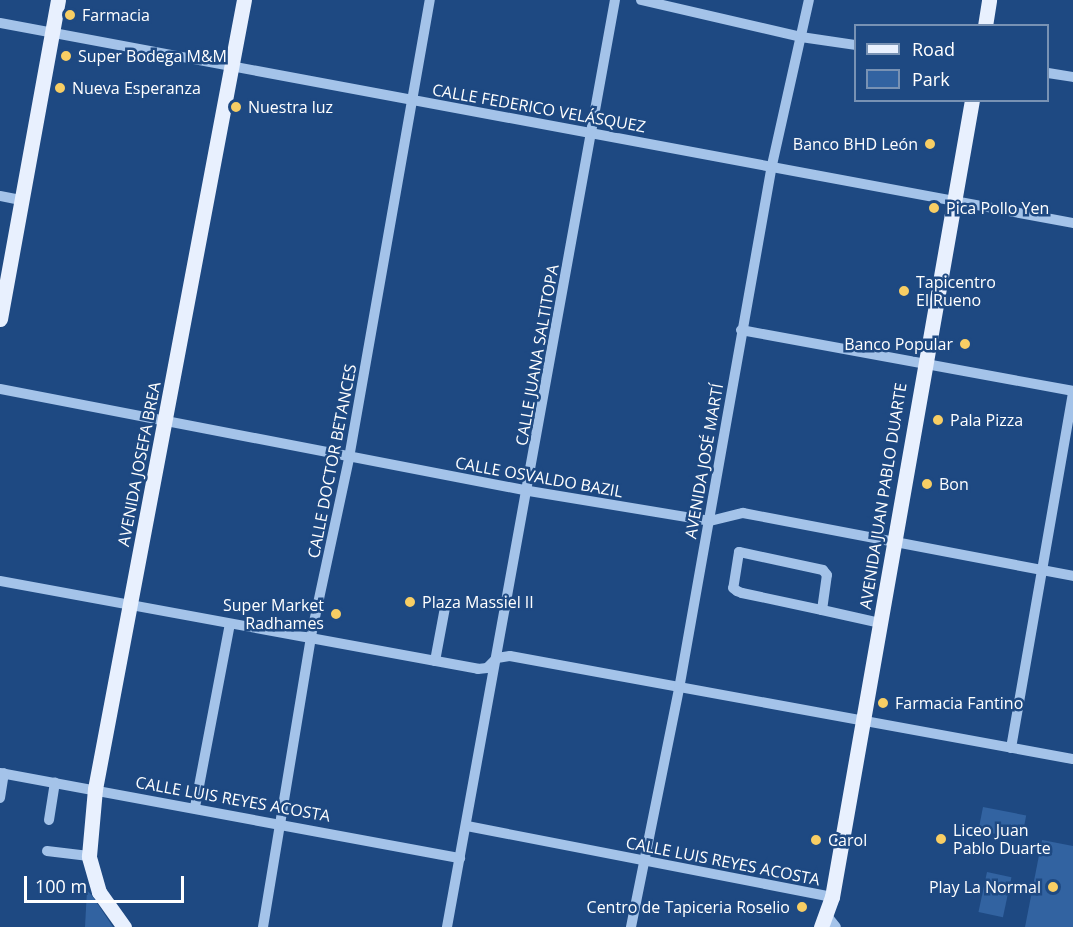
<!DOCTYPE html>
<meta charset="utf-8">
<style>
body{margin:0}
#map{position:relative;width:1073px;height:927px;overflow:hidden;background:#1e4982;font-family:"Open Sans",sans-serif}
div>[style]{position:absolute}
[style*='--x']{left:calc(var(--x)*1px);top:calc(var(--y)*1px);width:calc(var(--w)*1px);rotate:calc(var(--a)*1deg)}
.green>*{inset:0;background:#3263a1;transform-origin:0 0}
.minor>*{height:10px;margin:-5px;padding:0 5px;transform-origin:5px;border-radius:5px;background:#a4c3e9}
.major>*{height:15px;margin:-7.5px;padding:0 7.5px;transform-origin:7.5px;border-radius:7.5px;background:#e8f0fe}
.dots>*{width:16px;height:16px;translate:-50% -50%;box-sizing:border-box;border:3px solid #1e4982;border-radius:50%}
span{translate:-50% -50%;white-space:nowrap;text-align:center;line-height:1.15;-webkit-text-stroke:5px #1e4982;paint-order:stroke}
.poi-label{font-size:16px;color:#fff}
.left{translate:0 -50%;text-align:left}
.right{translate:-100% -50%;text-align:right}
.street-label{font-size:16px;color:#fff}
.legend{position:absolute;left:854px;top:24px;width:195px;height:78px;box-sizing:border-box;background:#1e4982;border:2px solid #7892b4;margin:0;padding:8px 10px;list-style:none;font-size:18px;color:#fff}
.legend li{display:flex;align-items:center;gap:12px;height:30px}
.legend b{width:30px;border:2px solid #7892b4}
.scale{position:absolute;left:24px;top:876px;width:160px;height:27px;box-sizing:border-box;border:3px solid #fff;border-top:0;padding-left:8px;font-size:18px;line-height:21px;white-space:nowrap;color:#fff;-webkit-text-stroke:4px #1e4982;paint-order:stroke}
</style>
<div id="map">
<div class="green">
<div style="left:983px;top:807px;width:44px;height:24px;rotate:11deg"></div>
<div style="clip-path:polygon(1042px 840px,1073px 846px,1073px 927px,1025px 927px)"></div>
<div style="left:987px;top:872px;width:25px;height:41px;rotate:12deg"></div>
<div style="clip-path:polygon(87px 890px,93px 897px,113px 927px,85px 927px)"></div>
</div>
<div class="minor">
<div style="--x:641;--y:0;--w:164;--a:13"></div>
<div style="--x:801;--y:37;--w:56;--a:8.3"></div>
<div style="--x:0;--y:23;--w:1091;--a:10.56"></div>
<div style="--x:1048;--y:73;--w:25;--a:9"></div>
<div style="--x:0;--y:196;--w:21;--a:11"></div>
<div style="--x:741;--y:330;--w:338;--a:10.4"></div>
<div style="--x:0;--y:389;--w:539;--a:10.91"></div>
<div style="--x:529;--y:491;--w:183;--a:9.4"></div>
<div style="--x:710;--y:521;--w:34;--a:-14"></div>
<div style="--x:743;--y:513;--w:336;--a:10.8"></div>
<div style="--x:0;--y:581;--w:486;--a:10.4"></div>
<div style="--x:478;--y:669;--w:9;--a:-6"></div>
<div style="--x:487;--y:668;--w:14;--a:-45"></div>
<div style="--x:497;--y:658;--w:13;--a:-9"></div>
<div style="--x:510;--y:656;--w:572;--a:10.37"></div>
<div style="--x:822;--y:610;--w:35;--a:-82"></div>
<div style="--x:827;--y:575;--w:6;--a:-129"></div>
<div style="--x:823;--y:570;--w:86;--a:-167.9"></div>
<div style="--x:739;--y:552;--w:36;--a:99"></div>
<div style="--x:733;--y:588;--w:5;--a:37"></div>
<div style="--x:737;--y:591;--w:5;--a:22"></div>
<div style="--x:742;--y:593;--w:82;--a:12"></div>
<div style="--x:822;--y:610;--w:59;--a:12.6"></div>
<div style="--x:435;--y:661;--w:60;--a:-79.4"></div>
<div style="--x:1011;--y:748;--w:361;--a:-80.1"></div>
<div style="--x:0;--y:773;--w:468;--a:10.5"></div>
<div style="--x:0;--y:798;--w:25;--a:-81"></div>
<div style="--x:195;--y:807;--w:186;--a:-79.2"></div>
<div style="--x:49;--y:820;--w:38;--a:-81"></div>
<div style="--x:467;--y:826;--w:372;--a:11"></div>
<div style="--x:47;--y:851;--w:42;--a:6.8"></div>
<div style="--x:827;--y:916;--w:14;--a:51"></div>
<div style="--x:263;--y:927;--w:295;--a:-80.6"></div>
<div style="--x:311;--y:636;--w:182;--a:-77.9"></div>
<div style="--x:349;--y:458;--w:465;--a:-80"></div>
<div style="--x:447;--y:927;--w:942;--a:-79.73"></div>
<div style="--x:631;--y:927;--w:243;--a:-78.6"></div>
<div style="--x:679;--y:689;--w:532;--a:-79.94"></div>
<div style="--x:772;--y:165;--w:169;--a:-77.4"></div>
</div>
<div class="major">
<div style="--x:985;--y:26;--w:26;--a:-81"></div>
<div style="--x:0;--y:319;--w:324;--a:-79.7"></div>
<div style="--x:124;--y:927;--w:43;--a:-125.5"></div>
<div style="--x:99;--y:892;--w:37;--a:-106"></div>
<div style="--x:89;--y:856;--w:67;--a:-84.9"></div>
<div style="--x:95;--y:789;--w:803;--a:-79.31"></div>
<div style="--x:821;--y:927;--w:32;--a:-70"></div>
<div style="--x:832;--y:897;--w:809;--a:-80.04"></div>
</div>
<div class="dots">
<div style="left:70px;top:15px;background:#f8ce64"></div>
<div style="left:66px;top:56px;background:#f8ce64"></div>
<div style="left:60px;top:88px;background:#f8ce64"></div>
<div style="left:236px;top:107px;background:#f8ce64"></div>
<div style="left:930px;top:144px;background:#f8ce64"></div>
<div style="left:934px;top:208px;background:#f8ce64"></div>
<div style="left:904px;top:291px;background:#f8ce64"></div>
<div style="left:965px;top:344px;background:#f8ce64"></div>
<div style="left:938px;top:420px;background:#f8ce64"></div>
<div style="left:927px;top:484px;background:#f8ce64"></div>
<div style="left:410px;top:602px;background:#f8ce64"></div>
<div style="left:336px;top:614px;background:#f8ce64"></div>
<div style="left:883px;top:703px;background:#f8ce64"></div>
<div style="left:941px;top:839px;background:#f8ce64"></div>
<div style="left:816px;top:840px;background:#f8ce64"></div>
<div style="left:1053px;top:887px;background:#f8ce64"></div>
<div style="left:802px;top:907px;background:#f8ce64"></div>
</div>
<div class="poi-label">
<span class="left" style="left:82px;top:15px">Farmacia</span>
<span class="left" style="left:78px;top:56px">Super Bodega M&amp;M</span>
<span class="left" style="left:72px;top:88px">Nueva Esperanza</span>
<span class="left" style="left:248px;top:107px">Nuestra luz</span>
<span class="right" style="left:918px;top:144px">Banco BHD León</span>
<span class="left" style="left:946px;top:208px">Pica Pollo Yen</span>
<span class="left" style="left:916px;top:291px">Tapicentro<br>El Rueno</span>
<span class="right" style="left:953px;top:344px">Banco Popular</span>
<span class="left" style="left:950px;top:420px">Pala Pizza</span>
<span class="left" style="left:939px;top:484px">Bon</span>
<span class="left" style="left:422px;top:602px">Plaza Massiel II</span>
<span class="right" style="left:324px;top:614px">Super Market<br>Radhames</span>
<span class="left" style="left:895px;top:703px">Farmacia Fantino</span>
<span class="left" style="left:953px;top:839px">Liceo Juan<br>Pablo Duarte</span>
<span class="left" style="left:828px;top:840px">Carol</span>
<span class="right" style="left:1041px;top:887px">Play La Normal</span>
<span class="right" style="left:790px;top:907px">Centro de Tapiceria Roselio</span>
</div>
<div class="street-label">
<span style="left:539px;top:108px;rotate:10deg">CALLE FEDERICO VELÁSQUEZ</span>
<span style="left:537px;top:355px;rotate:-80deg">CALLE JUANA SALTITOPA</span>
<span style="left:332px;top:461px;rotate:-79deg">CALLE DOCTOR BETANCES</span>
<span style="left:704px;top:461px;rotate:-80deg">AVENIDA JOSÉ MARTÍ</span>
<span style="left:139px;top:464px;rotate:-79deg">AVENIDA JOSEFA BREA</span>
<span style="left:539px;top:477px;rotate:10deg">CALLE OSVALDO BAZIL</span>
<span style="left:883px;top:496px;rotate:-81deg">AVENIDA JUAN PABLO DUARTE</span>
<span style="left:233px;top:799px;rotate:10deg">CALLE LUIS REYES ACOSTA</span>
<span style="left:723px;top:861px;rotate:11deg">CALLE LUIS REYES ACOSTA</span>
</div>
<ul class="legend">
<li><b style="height:8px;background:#e8f0fe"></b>Road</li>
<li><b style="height:16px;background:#3263a1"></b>Park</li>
</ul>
<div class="scale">100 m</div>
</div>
